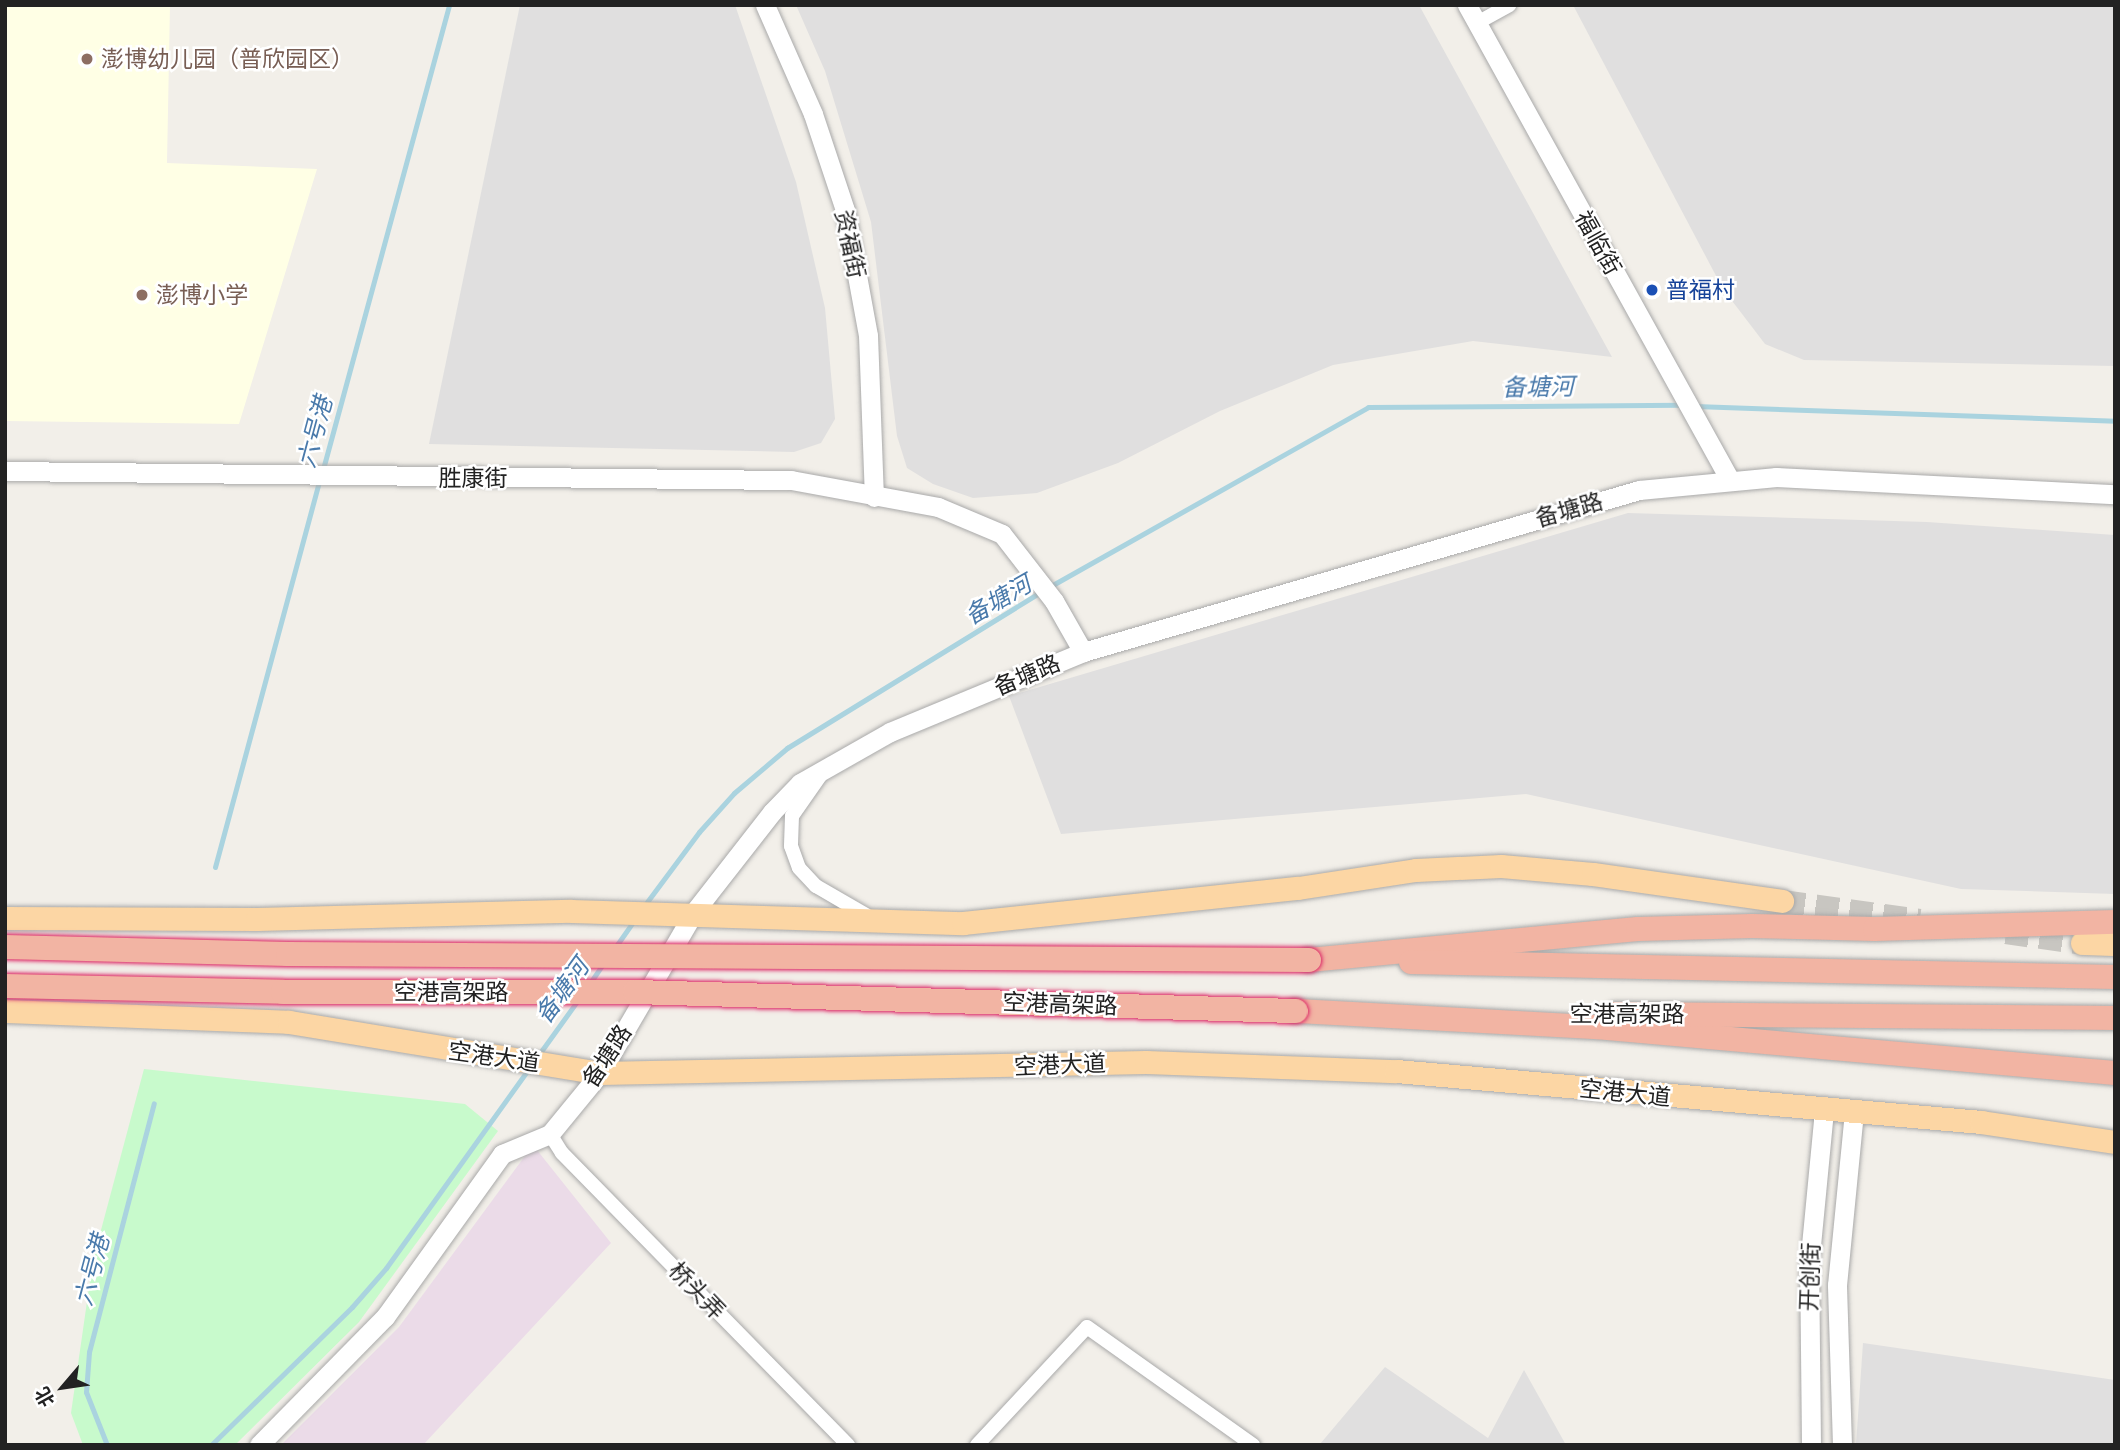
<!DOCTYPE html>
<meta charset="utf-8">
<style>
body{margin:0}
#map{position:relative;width:2120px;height:1450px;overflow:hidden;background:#f2efe9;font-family:"Asap Condensed","Noto Sans SC",sans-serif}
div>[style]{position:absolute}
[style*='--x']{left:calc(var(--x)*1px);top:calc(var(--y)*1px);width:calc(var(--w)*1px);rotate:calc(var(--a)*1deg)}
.residential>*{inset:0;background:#e0dfdf}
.industrial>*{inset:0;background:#ebdbe8}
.education>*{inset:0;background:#ffffe5}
.park>*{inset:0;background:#c8facc}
.stream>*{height:5px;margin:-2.5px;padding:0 2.5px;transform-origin:2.5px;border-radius:2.5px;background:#aad3df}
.primary-tunnel>*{height:23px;margin-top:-11.5px;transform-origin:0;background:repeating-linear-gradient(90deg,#c8c6c1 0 23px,transparent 0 34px)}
.roads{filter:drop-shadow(0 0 2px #a9a9a9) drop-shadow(0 0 2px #a9a9a9)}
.minor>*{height:14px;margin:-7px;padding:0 7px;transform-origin:7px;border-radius:7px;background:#fff}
.tertiary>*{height:19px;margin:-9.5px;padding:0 9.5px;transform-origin:9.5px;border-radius:9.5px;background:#fff}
.primary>*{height:23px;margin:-11.5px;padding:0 11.5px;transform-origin:11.5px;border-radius:11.5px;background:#fcd6a4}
.trunk>*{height:24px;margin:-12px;padding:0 12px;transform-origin:12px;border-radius:12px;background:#f2b4a3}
.bridges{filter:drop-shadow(0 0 2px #dc2a67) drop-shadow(0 0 2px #dc2a67)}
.trunk-bridge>*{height:24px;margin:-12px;padding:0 12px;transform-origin:12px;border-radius:12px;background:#f2b4a3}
.dots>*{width:19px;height:19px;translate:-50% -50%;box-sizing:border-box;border:4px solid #fff;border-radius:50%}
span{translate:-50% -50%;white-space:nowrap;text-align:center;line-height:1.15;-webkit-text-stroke:5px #fff;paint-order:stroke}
.education-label{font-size:23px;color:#785e54}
.left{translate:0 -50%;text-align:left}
.street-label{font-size:23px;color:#222}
.transit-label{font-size:23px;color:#164399}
.water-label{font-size:24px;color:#4a7aab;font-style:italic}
.frame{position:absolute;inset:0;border:7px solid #222;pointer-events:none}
.north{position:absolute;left:28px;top:1352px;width:70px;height:70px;-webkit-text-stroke:5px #fff;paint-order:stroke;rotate:241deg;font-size:19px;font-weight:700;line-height:28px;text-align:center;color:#222}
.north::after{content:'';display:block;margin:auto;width:24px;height:32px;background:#222;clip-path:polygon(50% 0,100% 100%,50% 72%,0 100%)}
</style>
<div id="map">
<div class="residential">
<div style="clip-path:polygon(520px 5px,735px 5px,796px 182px,825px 308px,835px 419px,821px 443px,794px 452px,429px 444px)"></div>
<div style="clip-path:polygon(796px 5px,1419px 5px,1612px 357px,1473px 341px,1333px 365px,1220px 411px,1118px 463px,1037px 493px,973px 498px,933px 484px,907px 468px,897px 436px,871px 222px,825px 71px)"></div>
<div style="clip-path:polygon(1573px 5px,2115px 5px,2115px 366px,1804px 360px,1765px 344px,1723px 289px)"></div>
<div style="clip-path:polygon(1628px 513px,1927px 522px,2115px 535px,2115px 894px,1961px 889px,1526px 794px,1061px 834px,1009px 696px)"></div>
<div style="clip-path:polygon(1863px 1343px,2115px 1380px,2115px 1445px,1856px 1445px)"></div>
<div style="clip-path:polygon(1385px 1367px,1488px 1438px,1524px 1370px,1566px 1445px,1320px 1444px)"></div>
</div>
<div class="industrial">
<div style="clip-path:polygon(533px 1145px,611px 1243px,423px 1445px,281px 1445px,399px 1327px)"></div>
</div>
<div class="education">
<div style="clip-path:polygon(5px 5px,170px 5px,167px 163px,317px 169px,239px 424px,5px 421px)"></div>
</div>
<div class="park">
<div style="clip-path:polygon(144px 1069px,465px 1104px,498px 1131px,359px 1322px,235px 1445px,83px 1445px,71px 1413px,93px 1260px)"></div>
</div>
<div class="stream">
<div style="--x:1695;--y:406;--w:420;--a:2"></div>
<div style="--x:323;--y:469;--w:481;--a:-74.8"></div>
<div style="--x:1049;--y:587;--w:366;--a:-29.4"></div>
<div style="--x:1368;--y:407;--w:313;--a:-0.4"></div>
<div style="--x:215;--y:867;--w:402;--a:-74.9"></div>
<div style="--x:644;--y:906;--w:92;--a:-53.4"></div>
<div style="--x:699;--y:832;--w:52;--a:-48.1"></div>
<div style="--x:734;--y:793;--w:70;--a:-40.3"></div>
<div style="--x:787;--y:748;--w:298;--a:-31.6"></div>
<div style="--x:614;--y:949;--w:35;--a:-55"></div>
<div style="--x:590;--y:983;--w:25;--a:-56"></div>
<div style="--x:537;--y:1057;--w:70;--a:-54.3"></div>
<div style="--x:107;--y:1445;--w:57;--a:-111.6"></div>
<div style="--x:86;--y:1392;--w:40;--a:-85.7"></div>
<div style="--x:89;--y:1352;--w:257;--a:-75.4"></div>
<div style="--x:211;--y:1445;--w:197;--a:-44.4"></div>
<div style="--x:352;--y:1307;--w:52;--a:-48.9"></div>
<div style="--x:386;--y:1268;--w:246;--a:-54.4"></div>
</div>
<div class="primary-tunnel">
<div style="--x:1782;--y:901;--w:139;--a:7.8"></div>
<div style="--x:2006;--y:932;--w:77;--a:8.2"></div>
</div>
<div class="roads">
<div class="minor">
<div style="--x:1477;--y:23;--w:37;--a:-29"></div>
<div style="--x:820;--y:776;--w:49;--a:125"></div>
<div style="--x:792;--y:816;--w:30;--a:92"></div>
<div style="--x:791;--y:846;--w:23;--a:70"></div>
<div style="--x:799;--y:868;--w:25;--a:47"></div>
<div style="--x:816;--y:886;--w:58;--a:30.1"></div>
<div style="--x:550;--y:1134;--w:22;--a:58"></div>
<div style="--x:562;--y:1153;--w:409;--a:45.6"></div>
<div style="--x:977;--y:1445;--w:161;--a:-47"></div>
<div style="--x:1087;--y:1327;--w:204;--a:35.4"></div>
</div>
<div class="tertiary">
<div style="--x:765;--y:5;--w:119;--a:66.2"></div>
<div style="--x:813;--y:114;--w:101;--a:71.6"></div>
<div style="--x:845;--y:210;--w:127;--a:79.6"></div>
<div style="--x:868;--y:335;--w:162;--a:87.9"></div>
<div style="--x:1467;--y:5;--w:543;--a:61.03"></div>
<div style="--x:5;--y:471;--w:786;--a:0.66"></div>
<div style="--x:791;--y:480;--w:149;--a:10.4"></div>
<div style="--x:938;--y:507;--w:69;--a:22.9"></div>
<div style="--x:1002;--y:534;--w:85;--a:52.2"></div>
<div style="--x:1054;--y:601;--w:59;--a:60.4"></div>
<div style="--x:259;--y:1445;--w:180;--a:-45.5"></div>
<div style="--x:385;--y:1317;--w:201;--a:-54.3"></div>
<div style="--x:502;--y:1154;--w:52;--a:-22.6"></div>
<div style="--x:550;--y:1134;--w:79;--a:-50.7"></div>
<div style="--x:600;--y:1073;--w:186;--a:-59.7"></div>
<div style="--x:694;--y:912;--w:127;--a:-52"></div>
<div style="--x:772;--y:812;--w:40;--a:-46"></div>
<div style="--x:800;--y:783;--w:103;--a:-29.5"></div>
<div style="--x:890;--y:732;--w:209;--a:-22.5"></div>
<div style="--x:1083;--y:652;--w:579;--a:-16.24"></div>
<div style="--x:1639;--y:490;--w:138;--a:-5.4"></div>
<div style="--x:1776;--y:477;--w:339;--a:2.9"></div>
<div style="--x:1811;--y:1445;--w:179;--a:-90.6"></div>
<div style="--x:1809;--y:1266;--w:157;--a:-84.5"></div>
<div style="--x:1842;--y:1445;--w:160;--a:-91.8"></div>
<div style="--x:1837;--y:1285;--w:174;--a:-84.4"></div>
</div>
<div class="primary">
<div style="--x:5;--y:918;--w:252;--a:0.2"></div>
<div style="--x:257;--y:919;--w:314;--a:-1.5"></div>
<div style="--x:571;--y:911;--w:392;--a:1.8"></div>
<div style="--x:963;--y:923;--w:337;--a:-6"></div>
<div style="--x:1298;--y:888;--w:119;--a:-8.7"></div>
<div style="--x:1416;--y:870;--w:85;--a:-2.7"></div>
<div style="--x:1501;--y:866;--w:92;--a:5"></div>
<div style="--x:1593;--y:874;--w:191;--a:8.1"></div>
<div style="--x:2082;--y:943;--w:33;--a:2"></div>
<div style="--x:5;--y:1011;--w:284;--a:2.2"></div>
<div style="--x:289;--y:1022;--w:315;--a:9.3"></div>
<div style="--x:600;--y:1073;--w:546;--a:-1.15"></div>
<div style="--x:1146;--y:1062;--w:250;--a:2.1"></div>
<div style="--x:1396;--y:1071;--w:587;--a:4.98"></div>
<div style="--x:1981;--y:1122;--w:135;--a:8.5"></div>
</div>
<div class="trunk">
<div style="--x:1309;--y:960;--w:330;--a:-5.4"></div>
<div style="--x:1638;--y:929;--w:114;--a:-1.5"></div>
<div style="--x:1752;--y:926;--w:123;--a:1.4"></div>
<div style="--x:1875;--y:929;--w:240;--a:-1.7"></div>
<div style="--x:1411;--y:962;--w:704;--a:1.22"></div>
<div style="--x:1296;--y:1011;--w:300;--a:3.1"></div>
<div style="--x:1596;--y:1027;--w:521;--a:5.07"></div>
<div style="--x:1615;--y:1014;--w:500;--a:0.46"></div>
</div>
</div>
<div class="bridges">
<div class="trunk-bridge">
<div style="--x:5;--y:947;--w:283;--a:1.4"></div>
<div style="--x:288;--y:954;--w:1021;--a:0.34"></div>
<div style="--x:5;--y:986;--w:278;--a:1.2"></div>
<div style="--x:283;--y:992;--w:352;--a:0"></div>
<div style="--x:635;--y:992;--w:661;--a:1.65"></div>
</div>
</div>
<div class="dots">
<div style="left:87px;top:59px;background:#8d6e63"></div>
<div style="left:1652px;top:290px;background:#1a4fb4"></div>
<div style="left:142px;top:295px;background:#8d6e63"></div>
</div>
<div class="education-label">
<span class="left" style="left:101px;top:59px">澎博幼儿园（普欣园区）</span>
<span class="left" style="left:156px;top:295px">澎博小学</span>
</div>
<div class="street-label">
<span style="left:1598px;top:243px;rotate:61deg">福临街</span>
<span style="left:850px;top:244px;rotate:78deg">资福街</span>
<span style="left:473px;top:478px">胜康街</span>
<span style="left:1569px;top:510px;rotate:-16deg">备塘路</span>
<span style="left:1027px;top:675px;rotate:-23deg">备塘路</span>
<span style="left:451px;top:992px">空港高架路</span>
<span style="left:1060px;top:1004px;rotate:2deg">空港高架路</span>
<span style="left:1627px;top:1014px">空港高架路</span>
<span style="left:607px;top:1056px;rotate:-57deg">备塘路</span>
<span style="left:494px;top:1057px;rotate:8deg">空港大道</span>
<span style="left:1060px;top:1065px;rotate:-2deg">空港大道</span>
<span style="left:1625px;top:1093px;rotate:6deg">空港大道</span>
<span style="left:1810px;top:1277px;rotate:-88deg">开创街</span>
<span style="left:697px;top:1291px;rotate:46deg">桥头弄</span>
</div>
<div class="transit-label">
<span class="left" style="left:1666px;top:290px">普福村</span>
</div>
<div class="water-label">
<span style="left:1538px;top:387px;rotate:-1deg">备塘河</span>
<span style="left:315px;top:432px;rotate:-75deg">六号港</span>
<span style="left:998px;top:600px;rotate:-30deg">备塘河</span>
<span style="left:562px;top:991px;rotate:-54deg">备塘河</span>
<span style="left:92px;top:1270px;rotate:-75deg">六号港</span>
</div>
<div class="frame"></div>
<div class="north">北</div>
</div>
